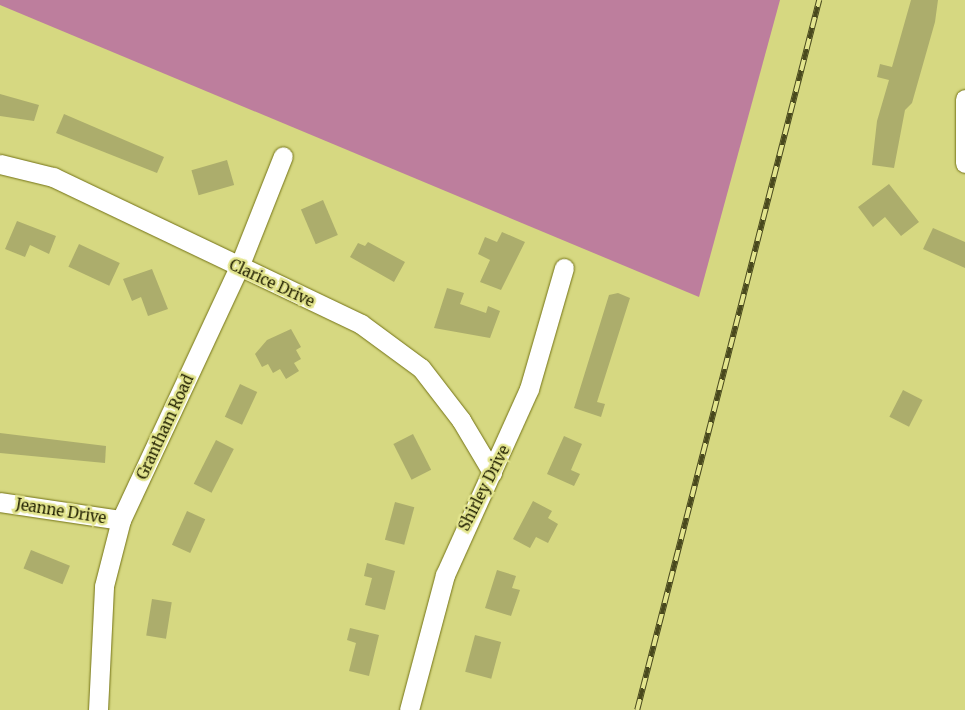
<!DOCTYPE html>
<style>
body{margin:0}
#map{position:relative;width:965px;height:710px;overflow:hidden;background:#d6d881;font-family:Merriweather,serif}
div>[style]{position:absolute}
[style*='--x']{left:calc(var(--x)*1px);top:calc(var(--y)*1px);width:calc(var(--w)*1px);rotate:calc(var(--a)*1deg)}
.forest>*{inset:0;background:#bd7e9d}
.building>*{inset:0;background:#acad6c;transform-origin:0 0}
.roads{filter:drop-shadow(0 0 1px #737215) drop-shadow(0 0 1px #737215)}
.minor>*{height:19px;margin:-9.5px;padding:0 9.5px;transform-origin:9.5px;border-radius:9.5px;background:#fff}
.rail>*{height:5.5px;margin-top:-2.75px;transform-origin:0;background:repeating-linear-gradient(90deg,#e3e58e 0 11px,#49491d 0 22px);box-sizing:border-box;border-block:1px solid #49491d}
span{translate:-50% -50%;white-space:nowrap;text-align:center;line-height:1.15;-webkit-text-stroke:5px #e3e58e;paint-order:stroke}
.street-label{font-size:15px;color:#201f00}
</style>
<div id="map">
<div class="forest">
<div style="clip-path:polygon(0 0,780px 0,699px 297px,0 5px)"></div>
</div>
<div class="building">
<div style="clip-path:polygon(911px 0,938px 0,935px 22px,912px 103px,905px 110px,894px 168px,872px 165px,877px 121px,889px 80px,877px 77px,880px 64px,892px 67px)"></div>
<div style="clip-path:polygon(0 94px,39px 105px,34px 121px,0 116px)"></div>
<div style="clip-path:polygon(64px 114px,164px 157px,157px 173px,56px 133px)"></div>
<div style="left:227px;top:160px;width:26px;height:37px;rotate:74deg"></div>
<div style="clip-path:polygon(889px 184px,919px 222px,901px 236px,885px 217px,873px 227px,858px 207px)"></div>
<div style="left:323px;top:200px;width:38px;height:24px;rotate:67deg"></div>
<div style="clip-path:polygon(17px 221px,56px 236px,49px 254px,30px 245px,25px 257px,5px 249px)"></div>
<div style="clip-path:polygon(933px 228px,965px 242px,965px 268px,923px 249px)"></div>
<div style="clip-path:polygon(502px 232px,525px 242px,501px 290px,480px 282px,490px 260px,478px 254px,485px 237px,497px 242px)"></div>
<div style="clip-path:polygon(368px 242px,405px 262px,394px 282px,350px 257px,358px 243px,365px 246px)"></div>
<div style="left:79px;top:244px;width:45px;height:25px;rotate:25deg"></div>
<div style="clip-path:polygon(152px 269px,168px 309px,148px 316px,141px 297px,132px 301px,123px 279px)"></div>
<div style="clip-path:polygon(447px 288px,464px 293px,460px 304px,486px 313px,488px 306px,500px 311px,490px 338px,434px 328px)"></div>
<div style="clip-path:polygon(618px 293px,630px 298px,597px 402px,605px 404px,601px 417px,574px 408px,609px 295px)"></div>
<div style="clip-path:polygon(291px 329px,301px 347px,296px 350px,301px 359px,294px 363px,299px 371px,286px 379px,280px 369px,273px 373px,268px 364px,262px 367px,255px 354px,267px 340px)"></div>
<div style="left:240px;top:384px;width:19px;height:36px;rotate:25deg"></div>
<div style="left:903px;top:390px;width:22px;height:30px;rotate:27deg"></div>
<div style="clip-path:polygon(0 433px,106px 446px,105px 463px,0 453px)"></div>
<div style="left:413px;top:434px;width:40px;height:22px;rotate:63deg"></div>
<div style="clip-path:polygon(564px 436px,582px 444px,571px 470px,580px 474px,574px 486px,547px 474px)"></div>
<div style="left:216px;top:440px;width:20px;height:49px;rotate:27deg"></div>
<div style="clip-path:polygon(533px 501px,552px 511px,548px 518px,558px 524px,548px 543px,536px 537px,530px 548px,513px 539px)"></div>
<div style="left:395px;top:502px;width:20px;height:39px;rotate:15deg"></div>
<div style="left:187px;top:511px;width:20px;height:37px;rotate:24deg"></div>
<div style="left:31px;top:550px;width:42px;height:20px;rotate:22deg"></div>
<div style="clip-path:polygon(367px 563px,395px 571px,385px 610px,365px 605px,372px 578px,364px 576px)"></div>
<div style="clip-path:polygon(497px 570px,516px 576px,512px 588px,520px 590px,511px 616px,485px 608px)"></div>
<div style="left:152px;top:599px;width:20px;height:37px;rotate:9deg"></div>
<div style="clip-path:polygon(350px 628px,379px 635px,369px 676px,349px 671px,356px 643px,347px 640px)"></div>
<div style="left:475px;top:635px;width:27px;height:38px;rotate:15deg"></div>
</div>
<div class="roads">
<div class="minor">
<div style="--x:965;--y:99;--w:64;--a:90"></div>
<div style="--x:0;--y:164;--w:55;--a:13.8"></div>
<div style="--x:53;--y:177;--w:341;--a:25.5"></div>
<div style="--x:361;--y:324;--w:74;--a:36.3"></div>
<div style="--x:421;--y:368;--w:66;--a:52.4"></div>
<div style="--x:461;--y:420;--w:61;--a:59.2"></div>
<div style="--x:0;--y:502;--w:122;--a:8.5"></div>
<div style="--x:98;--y:710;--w:124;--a:-87.2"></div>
<div style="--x:104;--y:586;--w:68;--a:-75.6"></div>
<div style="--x:121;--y:520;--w:279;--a:-65"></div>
<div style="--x:239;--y:267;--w:119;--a:-68.4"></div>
<div style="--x:409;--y:710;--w:140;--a:-75.1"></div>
<div style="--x:445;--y:575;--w:204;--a:-65.7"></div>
<div style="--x:529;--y:389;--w:126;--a:-73.9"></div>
</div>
</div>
<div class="rail">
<div style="--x:637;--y:710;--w:733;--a:-75.62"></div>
</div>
<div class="street-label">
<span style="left:272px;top:283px;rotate:25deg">Clarice Drive</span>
<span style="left:165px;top:427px;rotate:-65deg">Grantham Road</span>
<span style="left:484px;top:488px;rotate:-63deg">Shirley Drive</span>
<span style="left:61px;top:511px;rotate:9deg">Jeanne Drive</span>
</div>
</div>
